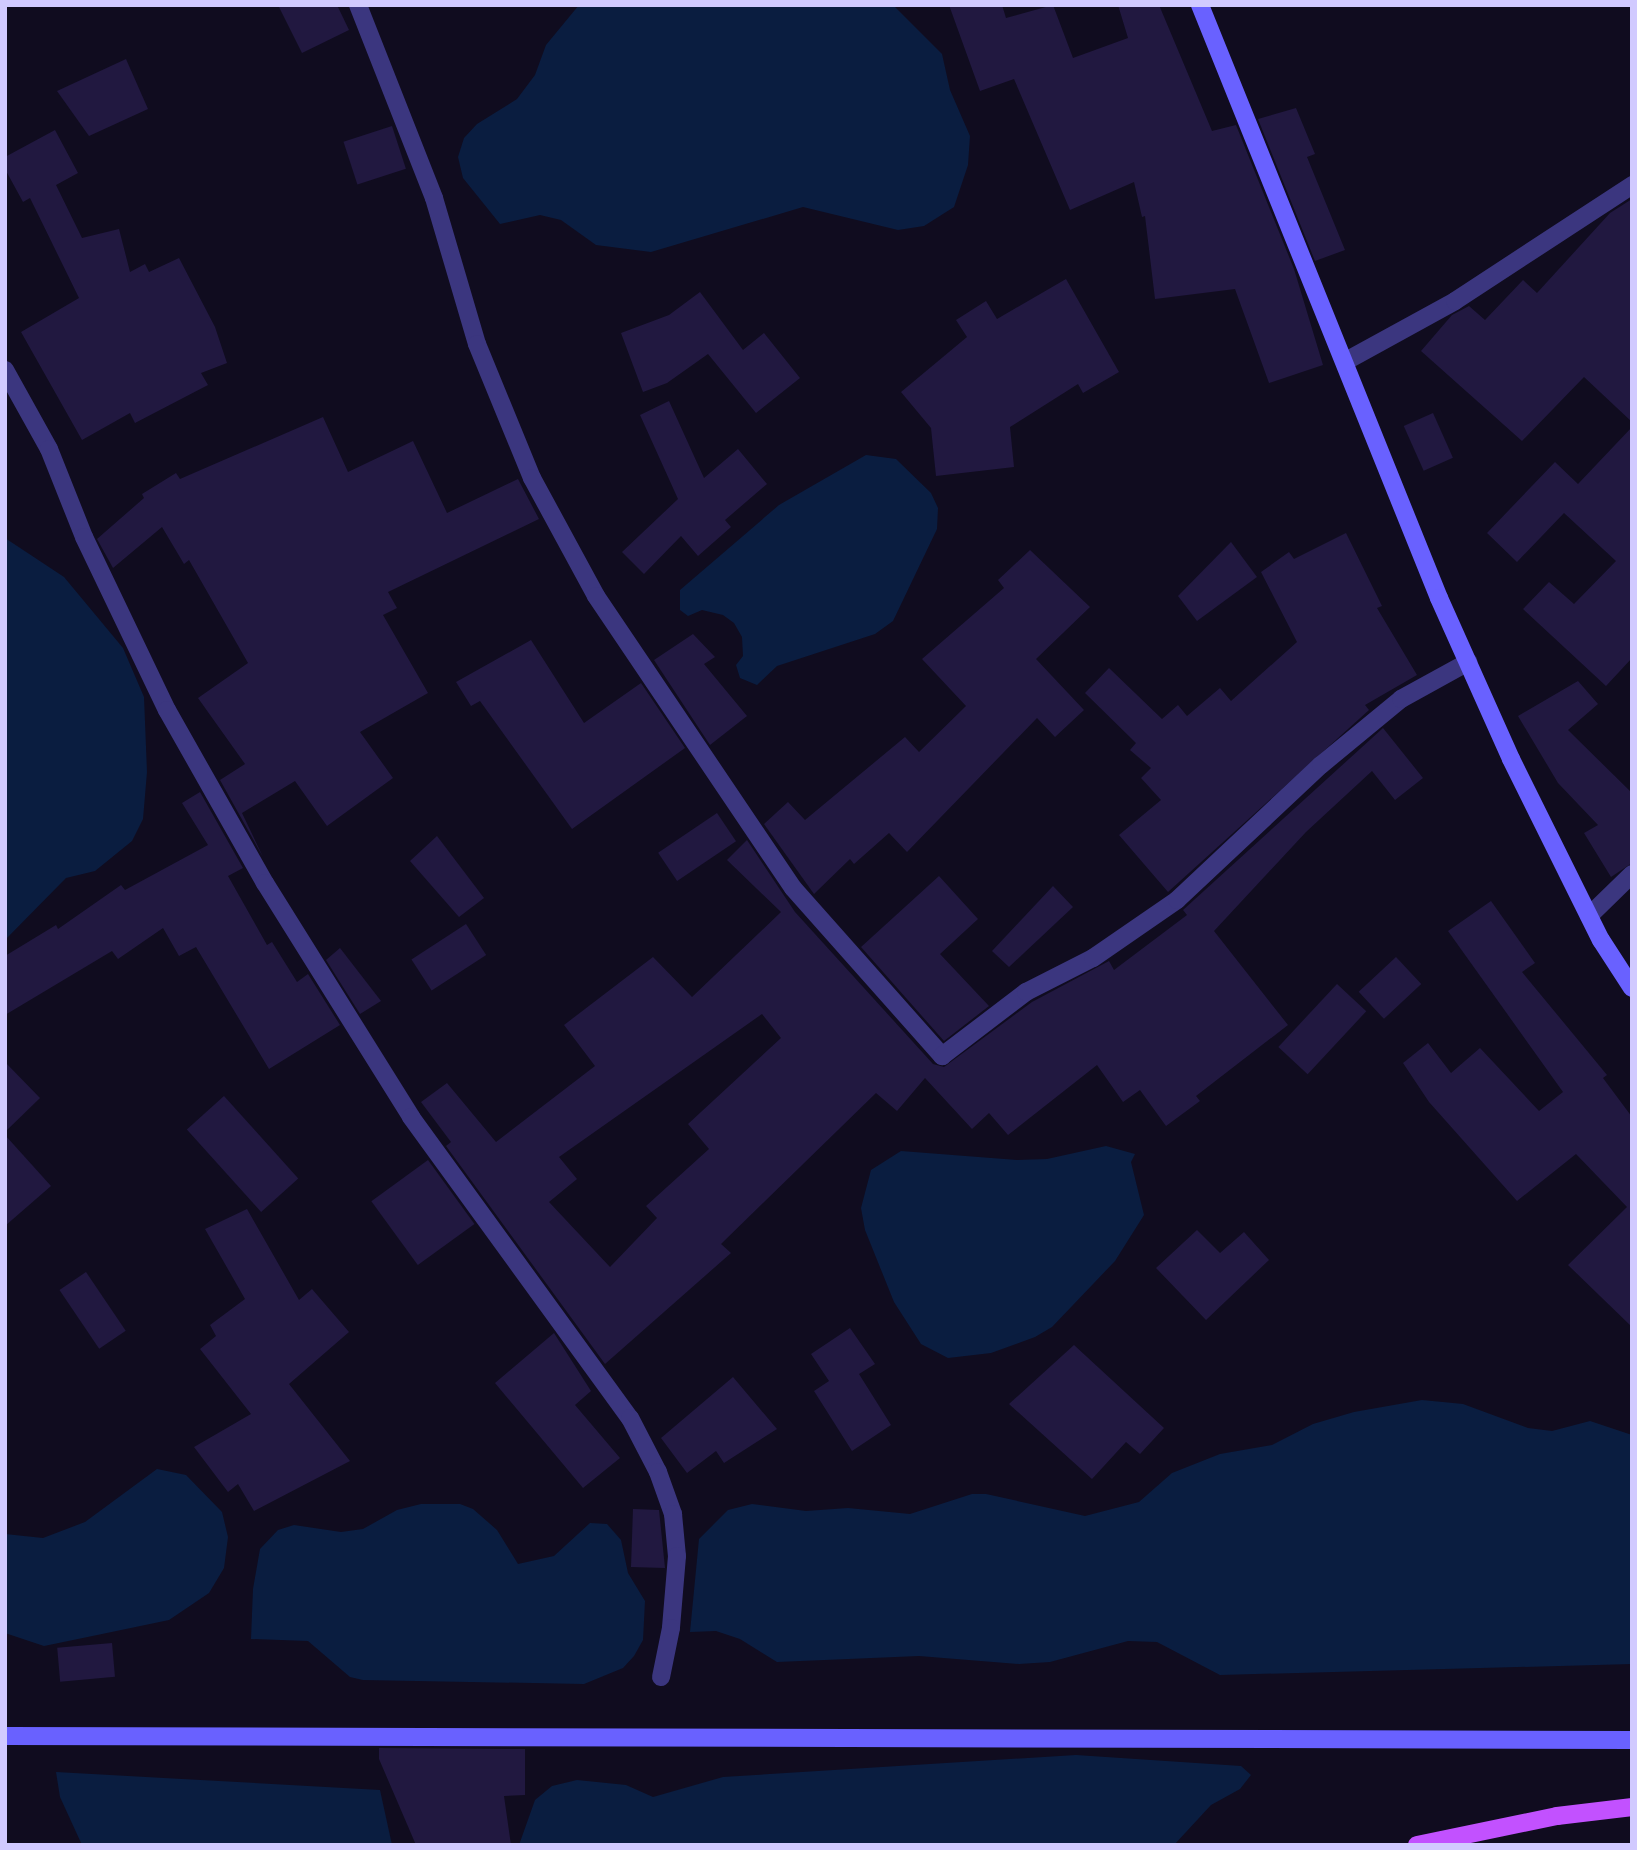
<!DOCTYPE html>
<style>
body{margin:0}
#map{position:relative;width:1637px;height:1850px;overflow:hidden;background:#100c1f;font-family:Cabin,sans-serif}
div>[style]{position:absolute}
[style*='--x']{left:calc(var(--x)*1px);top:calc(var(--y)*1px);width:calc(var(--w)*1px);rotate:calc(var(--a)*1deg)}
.water>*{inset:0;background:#0a1d40}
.building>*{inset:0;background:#211840;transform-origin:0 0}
.street>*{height:18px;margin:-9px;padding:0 9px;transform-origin:9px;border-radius:9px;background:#3b367f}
.secondary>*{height:18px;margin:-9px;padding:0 9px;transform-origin:9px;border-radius:9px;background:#6961ff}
.primary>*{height:18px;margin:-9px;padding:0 9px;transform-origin:9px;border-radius:9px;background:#c251ff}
span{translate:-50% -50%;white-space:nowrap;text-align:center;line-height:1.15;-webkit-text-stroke:6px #100c1f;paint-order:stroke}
.frame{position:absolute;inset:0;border:7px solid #d1caff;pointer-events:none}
</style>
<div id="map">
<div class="water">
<div style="clip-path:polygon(579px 5px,893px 5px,942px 54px,950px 90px,970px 136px,968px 165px,954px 207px,924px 226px,898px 230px,803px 207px,651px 252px,596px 245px,561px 220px,540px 215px,500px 224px,463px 178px,458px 157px,464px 138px,477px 124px,517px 99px,535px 75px,546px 45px)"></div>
<div style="clip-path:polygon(866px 455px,896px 459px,931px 493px,938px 508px,937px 529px,893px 621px,875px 634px,777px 666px,757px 685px,740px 678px,736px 665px,743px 656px,742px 637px,734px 623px,723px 615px,702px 610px,688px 616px,680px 610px,680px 590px,779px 505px)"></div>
<div style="clip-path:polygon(5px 538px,64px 577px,123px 648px,144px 697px,147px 772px,143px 819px,132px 841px,95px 871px,66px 878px,5px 940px)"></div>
<div style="clip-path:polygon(1106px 1146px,1135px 1154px,1131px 1162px,1144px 1215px,1115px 1261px,1052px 1327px,1035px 1337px,991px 1353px,948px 1358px,921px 1344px,894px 1302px,865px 1230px,861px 1208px,871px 1170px,901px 1151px,1017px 1160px,1047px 1159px)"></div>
<div style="clip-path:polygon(1422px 1400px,1463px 1404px,1528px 1428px,1552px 1431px,1590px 1421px,1632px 1435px,1632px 1664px,1220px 1675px,1157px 1642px,1128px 1641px,1050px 1662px,1019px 1664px,919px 1656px,777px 1662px,740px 1639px,716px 1631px,690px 1632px,699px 1539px,728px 1510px,752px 1504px,806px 1511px,848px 1508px,910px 1514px,972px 1494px,986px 1494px,1085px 1516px,1139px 1502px,1172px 1473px,1220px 1454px,1272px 1445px,1313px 1424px,1354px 1412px)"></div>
<div style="clip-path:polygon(157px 1469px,186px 1475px,222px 1512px,228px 1537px,224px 1568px,209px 1593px,169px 1620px,102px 1634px,44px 1646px,5px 1633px,5px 1534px,43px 1538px,85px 1522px)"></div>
<div style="clip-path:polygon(421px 1504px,460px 1504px,473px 1509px,497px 1530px,518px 1564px,554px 1556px,590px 1523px,607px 1524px,621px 1540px,628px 1573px,645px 1601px,643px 1640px,634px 1656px,623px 1668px,584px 1684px,363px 1680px,350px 1677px,308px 1641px,251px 1639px,253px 1589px,260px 1549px,278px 1530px,294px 1525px,341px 1532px,363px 1529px,397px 1510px)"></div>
<div style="clip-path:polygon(1076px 1755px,1241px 1766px,1251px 1775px,1240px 1789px,1211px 1805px,1174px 1845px,519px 1845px,535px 1800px,552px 1786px,577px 1780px,626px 1785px,653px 1797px,723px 1777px)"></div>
<div style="clip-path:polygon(56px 1772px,380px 1790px,392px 1845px,82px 1845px,60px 1797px)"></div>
</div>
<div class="building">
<div style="clip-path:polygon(278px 5px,337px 5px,349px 30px,302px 53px)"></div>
<div style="clip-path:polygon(949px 5px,1002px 5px,1006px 18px,1053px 5px,1073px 58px,1128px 38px,1118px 5px,1159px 5px,1212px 131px,1236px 125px,1294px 269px,1323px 365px,1269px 383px,1235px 289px,1155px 299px,1145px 216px,1142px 217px,1134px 182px,1070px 210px,1014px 79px,980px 91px)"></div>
<div style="clip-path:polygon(126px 59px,148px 109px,89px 136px,57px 91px)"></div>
<div style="clip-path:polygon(1296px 108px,1315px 154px,1307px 157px,1345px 250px,1315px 261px,1258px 119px)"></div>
<div style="left:392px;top:126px;width:45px;height:51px;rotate:72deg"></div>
<div style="clip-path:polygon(55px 130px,78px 173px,56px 185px,82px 238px,119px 229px,130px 272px,145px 264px,149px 272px,179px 258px,215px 327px,227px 363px,201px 373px,208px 385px,135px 423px,130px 413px,82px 440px,21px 332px,79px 298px,30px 198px,23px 202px,5px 169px,5px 157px)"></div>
<div style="clip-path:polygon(1632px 199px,1632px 422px,1584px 377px,1522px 441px,1421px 351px,1452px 315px,1469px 306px,1485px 320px,1523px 280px,1537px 293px,1610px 213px)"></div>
<div style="clip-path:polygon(1066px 279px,1119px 372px,1083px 393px,1078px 384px,1010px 427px,1014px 467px,936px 476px,931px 428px,901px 392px,967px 337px,956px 320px,986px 301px,997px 319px)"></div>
<div style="clip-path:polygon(700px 292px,743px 350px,764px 333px,800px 378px,756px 413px,708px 354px,667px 383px,643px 392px,621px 333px,669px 315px)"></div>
<div style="clip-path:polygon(669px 401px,704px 478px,738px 449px,767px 484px,725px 520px,731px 527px,698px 556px,681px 536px,644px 574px,622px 552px,678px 499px,640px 415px)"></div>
<div style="left:1433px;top:413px;width:49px;height:32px;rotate:66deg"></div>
<div style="clip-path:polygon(323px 417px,348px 472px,413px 441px,447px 513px,518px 479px,539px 519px,388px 592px,397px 608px,383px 615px,428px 693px,360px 732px,393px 778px,327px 826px,295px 781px,242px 813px,263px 857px,220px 780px,245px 764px,198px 698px,248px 663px,189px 560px,184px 564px,162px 527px,113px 568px,97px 539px,144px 498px,142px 494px,176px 473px,180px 479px)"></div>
<div style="clip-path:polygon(1632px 427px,1632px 658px,1606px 686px,1523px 609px,1549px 582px,1574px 604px,1616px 561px,1564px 513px,1517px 562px,1487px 533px,1555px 462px,1578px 484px)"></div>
<div style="clip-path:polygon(1346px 533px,1382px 606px,1377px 608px,1417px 675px,1365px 705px,1369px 710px,1168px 892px,1119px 835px,1161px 800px,1141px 778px,1151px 768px,1130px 750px,1136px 743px,1085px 693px,1109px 668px,1162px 719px,1178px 705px,1187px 716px,1220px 688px,1231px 701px,1297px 642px,1261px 572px,1289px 552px,1294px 559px)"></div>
<div style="clip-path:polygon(1231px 542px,1257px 577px,1197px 621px,1178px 596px)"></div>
<div style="clip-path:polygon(1030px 550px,1090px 607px,1036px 659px,1084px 710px,1055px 737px,1037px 718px,907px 852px,889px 833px,854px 864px,850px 859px,814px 894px,764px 824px,788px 802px,805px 820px,905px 737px,919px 752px,966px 706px,922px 659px,1004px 588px,998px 580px)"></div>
<div style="clip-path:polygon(693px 634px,715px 657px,704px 664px,747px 716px,710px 745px,654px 660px)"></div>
<div style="clip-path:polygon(531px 640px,584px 723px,641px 683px,685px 748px,572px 829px,480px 701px,471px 706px,456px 682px)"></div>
<div style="clip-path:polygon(1578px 681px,1598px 704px,1568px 730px,1632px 793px,1632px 863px,1611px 877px,1584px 833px,1598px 825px,1558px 783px,1518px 716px)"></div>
<div style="clip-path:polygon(evenodd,1383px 728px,1423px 778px,1395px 800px,1372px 771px,1306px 832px,1214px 931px,1288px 1025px,1196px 1096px,1200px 1101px,1166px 1126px,1140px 1090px,1123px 1102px,1097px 1065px,1008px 1135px,989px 1113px,972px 1129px,925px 1078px,897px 1111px,876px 1093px,721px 1244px,731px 1253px,605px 1364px,446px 1146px,451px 1142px,421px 1102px,447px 1083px,496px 1142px,595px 1066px,564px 1025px,653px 957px,692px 997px,781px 912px,727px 860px,747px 840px,795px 912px,933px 1064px,944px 1067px,1032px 1002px,1109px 961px,1114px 970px,1187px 915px,1183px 910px,1383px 728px,762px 1014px,781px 1038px,688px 1124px,709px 1149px,646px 1206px,657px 1218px,610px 1267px,549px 1202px,577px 1179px,559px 1157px,762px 1014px)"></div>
<div style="clip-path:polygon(200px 792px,243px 868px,228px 876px,267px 945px,272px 942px,297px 982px,308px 974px,340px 1025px,269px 1069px,196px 947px,179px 956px,163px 928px,118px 959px,112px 951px,5px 1015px,5px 956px,56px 925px,58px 929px,121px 885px,125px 890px,208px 845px,182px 803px)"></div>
<div style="left:717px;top:813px;width:34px;height:71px;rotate:56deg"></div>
<div style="clip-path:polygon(437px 836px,484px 898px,459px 917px,410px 861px)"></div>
<div style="clip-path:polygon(939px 876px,978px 919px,940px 954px,989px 1006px,944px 1041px,861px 947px)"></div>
<div style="clip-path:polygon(1053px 886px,1073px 907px,1009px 967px,992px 951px)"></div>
<div style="clip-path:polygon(1491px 901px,1535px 963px,1522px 972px,1607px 1075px,1603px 1078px,1632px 1117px,1632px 1327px,1568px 1265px,1627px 1207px,1576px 1154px,1517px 1201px,1429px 1102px,1403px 1063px,1428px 1043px,1451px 1073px,1480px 1048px,1539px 1111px,1563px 1092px,1448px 931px)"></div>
<div style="left:466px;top:924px;width:37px;height:65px;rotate:57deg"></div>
<div style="clip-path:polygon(340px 948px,381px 1001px,360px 1014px,326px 960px)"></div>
<div style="left:1396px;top:957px;width:37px;height:51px;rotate:47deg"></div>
<div style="left:1337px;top:984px;width:40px;height:86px;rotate:43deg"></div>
<div style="clip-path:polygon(5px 1062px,40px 1098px,5px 1132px)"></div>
<div style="left:224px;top:1096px;width:111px;height:50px;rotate:48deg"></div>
<div style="clip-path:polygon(5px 1135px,51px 1186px,5px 1226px)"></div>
<div style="left:428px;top:1160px;width:79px;height:70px;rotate:54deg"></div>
<div style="clip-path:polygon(247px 1209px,299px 1300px,312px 1289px,349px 1332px,289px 1384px,350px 1461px,254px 1511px,238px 1484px,228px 1492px,194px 1447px,251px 1414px,200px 1349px,216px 1336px,210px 1325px,245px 1299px,205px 1229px)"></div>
<div style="clip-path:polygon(1197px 1230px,1220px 1253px,1244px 1232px,1269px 1260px,1206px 1320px,1156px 1268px)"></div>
<div style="left:86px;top:1272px;width:71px;height:32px;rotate:56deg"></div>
<div style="clip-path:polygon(850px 1328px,875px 1364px,859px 1374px,891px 1425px,852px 1451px,814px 1391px,829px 1381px,811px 1354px)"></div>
<div style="clip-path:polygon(554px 1333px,591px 1391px,575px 1405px,620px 1458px,583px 1488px,495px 1383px)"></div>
<div style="clip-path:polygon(1074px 1345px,1164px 1428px,1140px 1454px,1126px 1442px,1092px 1479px,1009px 1404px)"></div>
<div style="clip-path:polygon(733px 1377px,777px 1429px,724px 1463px,716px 1451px,687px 1473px,661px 1438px)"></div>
<div style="clip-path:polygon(633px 1509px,659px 1510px,665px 1568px,631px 1567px)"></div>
<div style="left:112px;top:1643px;width:34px;height:55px;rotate:85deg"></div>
<div style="clip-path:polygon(379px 1748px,525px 1749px,525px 1795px,504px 1796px,511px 1845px,416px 1845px,379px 1759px)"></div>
</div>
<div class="street">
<div style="--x:358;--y:5;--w:207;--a:68.5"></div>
<div style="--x:434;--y:198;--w:152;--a:73.6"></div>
<div style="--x:477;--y:344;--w:145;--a:67.7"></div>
<div style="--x:532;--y:478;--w:134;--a:61.5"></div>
<div style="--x:596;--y:596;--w:352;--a:56"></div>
<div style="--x:793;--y:888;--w:225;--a:48.4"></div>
<div style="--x:942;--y:1056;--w:106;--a:-37.3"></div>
<div style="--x:1026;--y:992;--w:75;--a:-26.9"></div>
<div style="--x:1093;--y:958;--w:102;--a:-34.6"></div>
<div style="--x:1177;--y:900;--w:197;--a:-43.2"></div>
<div style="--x:1321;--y:765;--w:104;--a:-39.5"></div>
<div style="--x:1401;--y:699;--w:77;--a:-28.9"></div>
<div style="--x:1346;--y:361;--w:124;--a:-28.8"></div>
<div style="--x:1455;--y:301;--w:212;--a:-33.2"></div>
<div style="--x:5;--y:370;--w:90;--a:60.9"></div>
<div style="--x:49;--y:449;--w:95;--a:68.3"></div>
<div style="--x:84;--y:537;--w:192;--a:64.4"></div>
<div style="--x:167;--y:710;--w:199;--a:60.5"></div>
<div style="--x:265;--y:883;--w:276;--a:58"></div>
<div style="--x:411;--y:1117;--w:372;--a:54"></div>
<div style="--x:630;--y:1418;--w:61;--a:62.6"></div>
<div style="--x:658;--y:1472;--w:45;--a:70.3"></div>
<div style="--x:673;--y:1514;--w:42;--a:84.6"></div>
<div style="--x:677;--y:1556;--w:72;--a:94.8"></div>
<div style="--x:671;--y:1628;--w:50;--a:101.5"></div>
<div style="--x:1589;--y:916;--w:60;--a:-44.3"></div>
</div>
<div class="secondary">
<div style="--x:1200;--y:5;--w:639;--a:68.05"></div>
<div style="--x:1439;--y:598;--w:176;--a:65.9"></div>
<div style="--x:1511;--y:759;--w:202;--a:63.6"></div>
<div style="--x:1601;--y:940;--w:57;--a:57.1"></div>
<div style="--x:5;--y:1736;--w:1627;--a:0.14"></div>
</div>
<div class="primary">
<div style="--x:1417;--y:1845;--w:143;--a:-11.7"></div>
<div style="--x:1557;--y:1816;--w:76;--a:-6.8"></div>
</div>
<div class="frame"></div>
</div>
